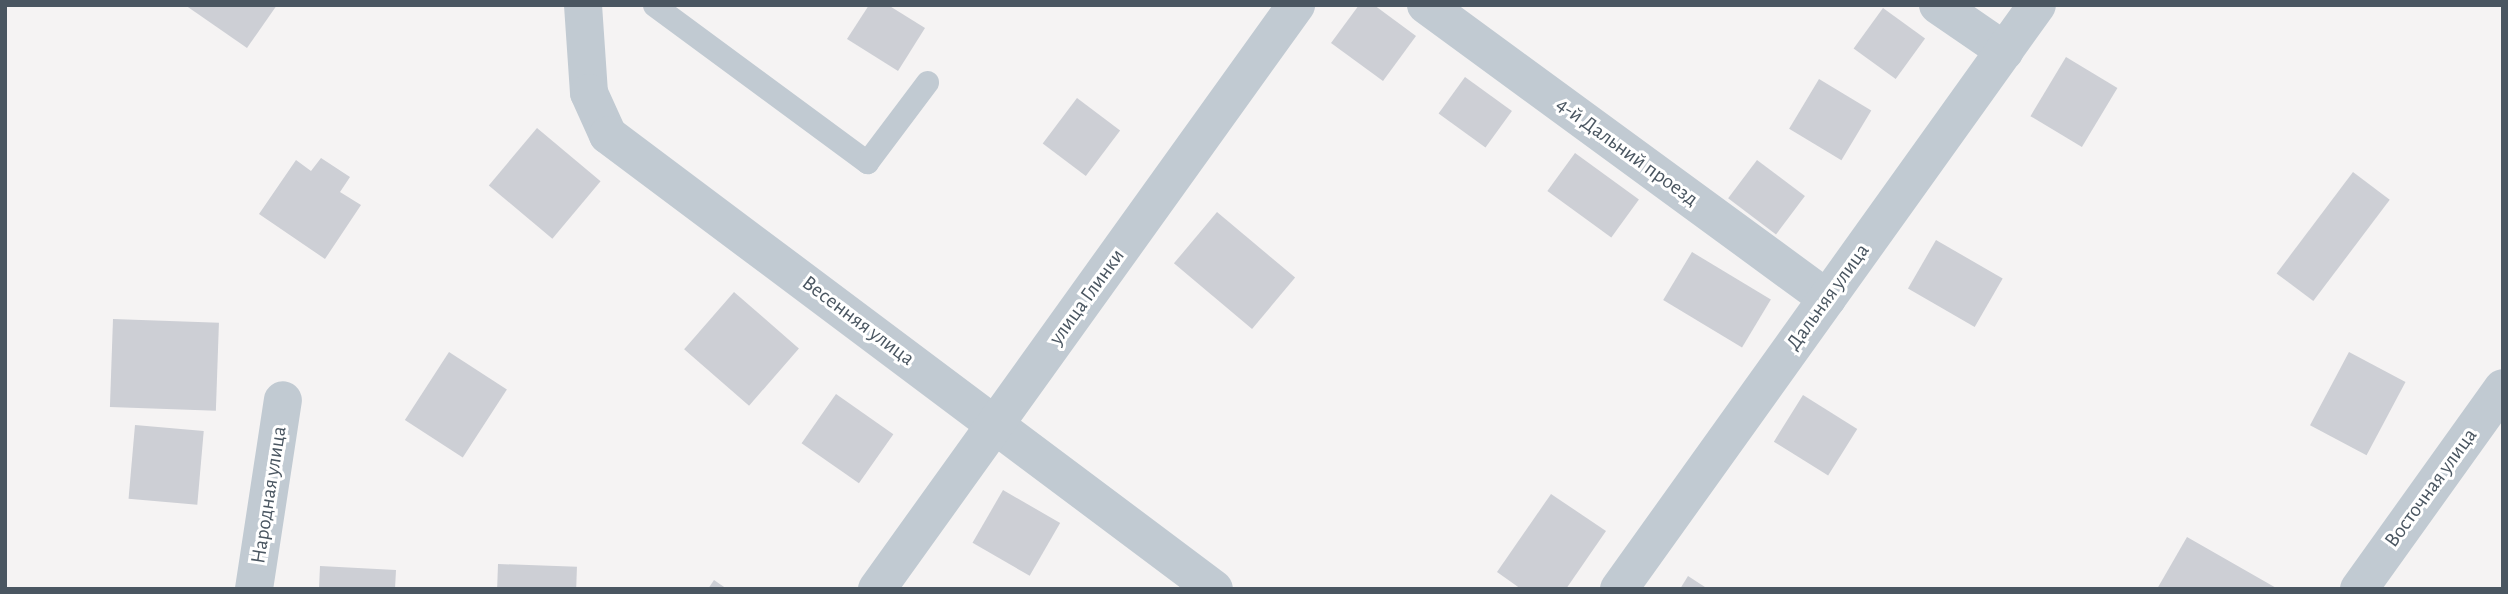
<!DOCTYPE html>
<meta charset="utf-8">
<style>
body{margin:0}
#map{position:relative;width:2508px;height:594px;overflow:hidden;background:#f5f3f3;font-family:"Alegreya Sans",sans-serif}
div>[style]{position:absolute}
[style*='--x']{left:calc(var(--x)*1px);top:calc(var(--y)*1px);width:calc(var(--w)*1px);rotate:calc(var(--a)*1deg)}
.building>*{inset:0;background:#cdcfd5;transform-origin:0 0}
.service>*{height:23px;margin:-11.5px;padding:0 11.5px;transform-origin:11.5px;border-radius:11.5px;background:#c1cad2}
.minor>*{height:38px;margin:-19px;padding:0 19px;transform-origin:19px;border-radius:19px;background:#c1cad2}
span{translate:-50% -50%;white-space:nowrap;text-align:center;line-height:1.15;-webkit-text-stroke:6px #fff;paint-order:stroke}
.street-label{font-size:21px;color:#4a5661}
.frame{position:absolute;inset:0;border:7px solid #4a5661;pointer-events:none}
</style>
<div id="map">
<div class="building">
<div style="clip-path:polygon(185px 5px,277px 5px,247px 48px)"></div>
<div style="clip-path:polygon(869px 5px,888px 5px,925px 28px,898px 71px,847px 39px)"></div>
<div style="clip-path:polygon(1359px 5px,1374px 5px,1416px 36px,1383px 81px,1331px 43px)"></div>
<div style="left:1883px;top:8px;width:52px;height:50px;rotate:36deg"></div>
<div style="left:2066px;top:57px;width:60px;height:69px;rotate:31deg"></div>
<div style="left:1465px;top:77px;width:58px;height:45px;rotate:36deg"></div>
<div style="left:1819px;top:79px;width:61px;height:58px;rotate:31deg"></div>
<div style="left:1077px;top:98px;width:54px;height:57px;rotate:37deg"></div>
<div style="left:537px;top:128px;width:83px;height:75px;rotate:40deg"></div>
<div style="left:1575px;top:153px;width:79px;height:47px;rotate:36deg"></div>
<div style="clip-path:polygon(321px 158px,350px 177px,340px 192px,361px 205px,325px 259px,259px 214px,296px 160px,311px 171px)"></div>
<div style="left:1757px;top:160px;width:60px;height:48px;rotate:37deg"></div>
<div style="left:2353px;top:172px;width:46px;height:127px;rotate:37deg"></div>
<div style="left:1217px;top:212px;width:102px;height:67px;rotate:40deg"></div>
<div style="left:1936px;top:240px;width:77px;height:56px;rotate:30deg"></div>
<div style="left:1692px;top:252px;width:92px;height:56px;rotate:31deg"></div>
<div style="left:734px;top:292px;width:86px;height:76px;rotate:41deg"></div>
<div style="left:113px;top:319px;width:106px;height:88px;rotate:2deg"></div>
<div style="left:449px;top:352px;width:69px;height:81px;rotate:33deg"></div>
<div style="left:2349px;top:352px;width:64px;height:83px;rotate:28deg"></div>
<div style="left:836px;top:394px;width:70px;height:60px;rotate:35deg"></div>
<div style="left:1803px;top:395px;width:64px;height:55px;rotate:32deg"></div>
<div style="left:135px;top:425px;width:69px;height:74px;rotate:5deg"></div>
<div style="left:1003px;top:490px;width:66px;height:61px;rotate:30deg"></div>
<div style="clip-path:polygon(1551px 494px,1606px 531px,1566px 589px,1521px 589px,1497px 572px)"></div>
<div style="clip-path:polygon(2187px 537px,2278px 589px,2157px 589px)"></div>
<div style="left:498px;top:564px;width:79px;height:25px;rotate:2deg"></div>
<div style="clip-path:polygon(320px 566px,396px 570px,395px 589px,319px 589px)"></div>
<div style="clip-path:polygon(1688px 576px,1708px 589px,1680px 589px)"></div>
<div style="clip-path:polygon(714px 580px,727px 589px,708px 589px)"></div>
</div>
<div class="service">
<div style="--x:654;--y:5;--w:265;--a:36.4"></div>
<div style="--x:867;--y:162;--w:100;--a:-53.1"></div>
</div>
<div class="minor">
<div style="--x:583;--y:5;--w:88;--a:86.1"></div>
<div style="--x:589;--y:93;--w:46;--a:65.7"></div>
<div style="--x:608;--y:135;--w:757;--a:36.84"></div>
<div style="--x:1426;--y:5;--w:497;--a:36.2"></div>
<div style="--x:1938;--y:5;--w:81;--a:34.5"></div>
<div style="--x:254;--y:589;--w:191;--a:-81.3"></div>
<div style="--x:877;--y:589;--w:719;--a:-54.34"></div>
<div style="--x:1619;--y:589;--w:718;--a:-54.41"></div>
<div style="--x:2359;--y:589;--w:247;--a:-54.4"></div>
</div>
<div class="street-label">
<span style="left:1627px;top:152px;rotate:36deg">4-й Дальний проезд</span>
<span style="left:1087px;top:297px;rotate:-54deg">улица Глинки</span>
<span style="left:1828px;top:297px;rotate:-54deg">Дальняя улица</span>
<span style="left:858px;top:321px;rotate:37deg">Весенняя улица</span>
<span style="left:2431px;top:488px;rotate:-54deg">Восточная улица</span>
<span style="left:269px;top:495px;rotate:-81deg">Народная улица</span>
</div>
<div class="frame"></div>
</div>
